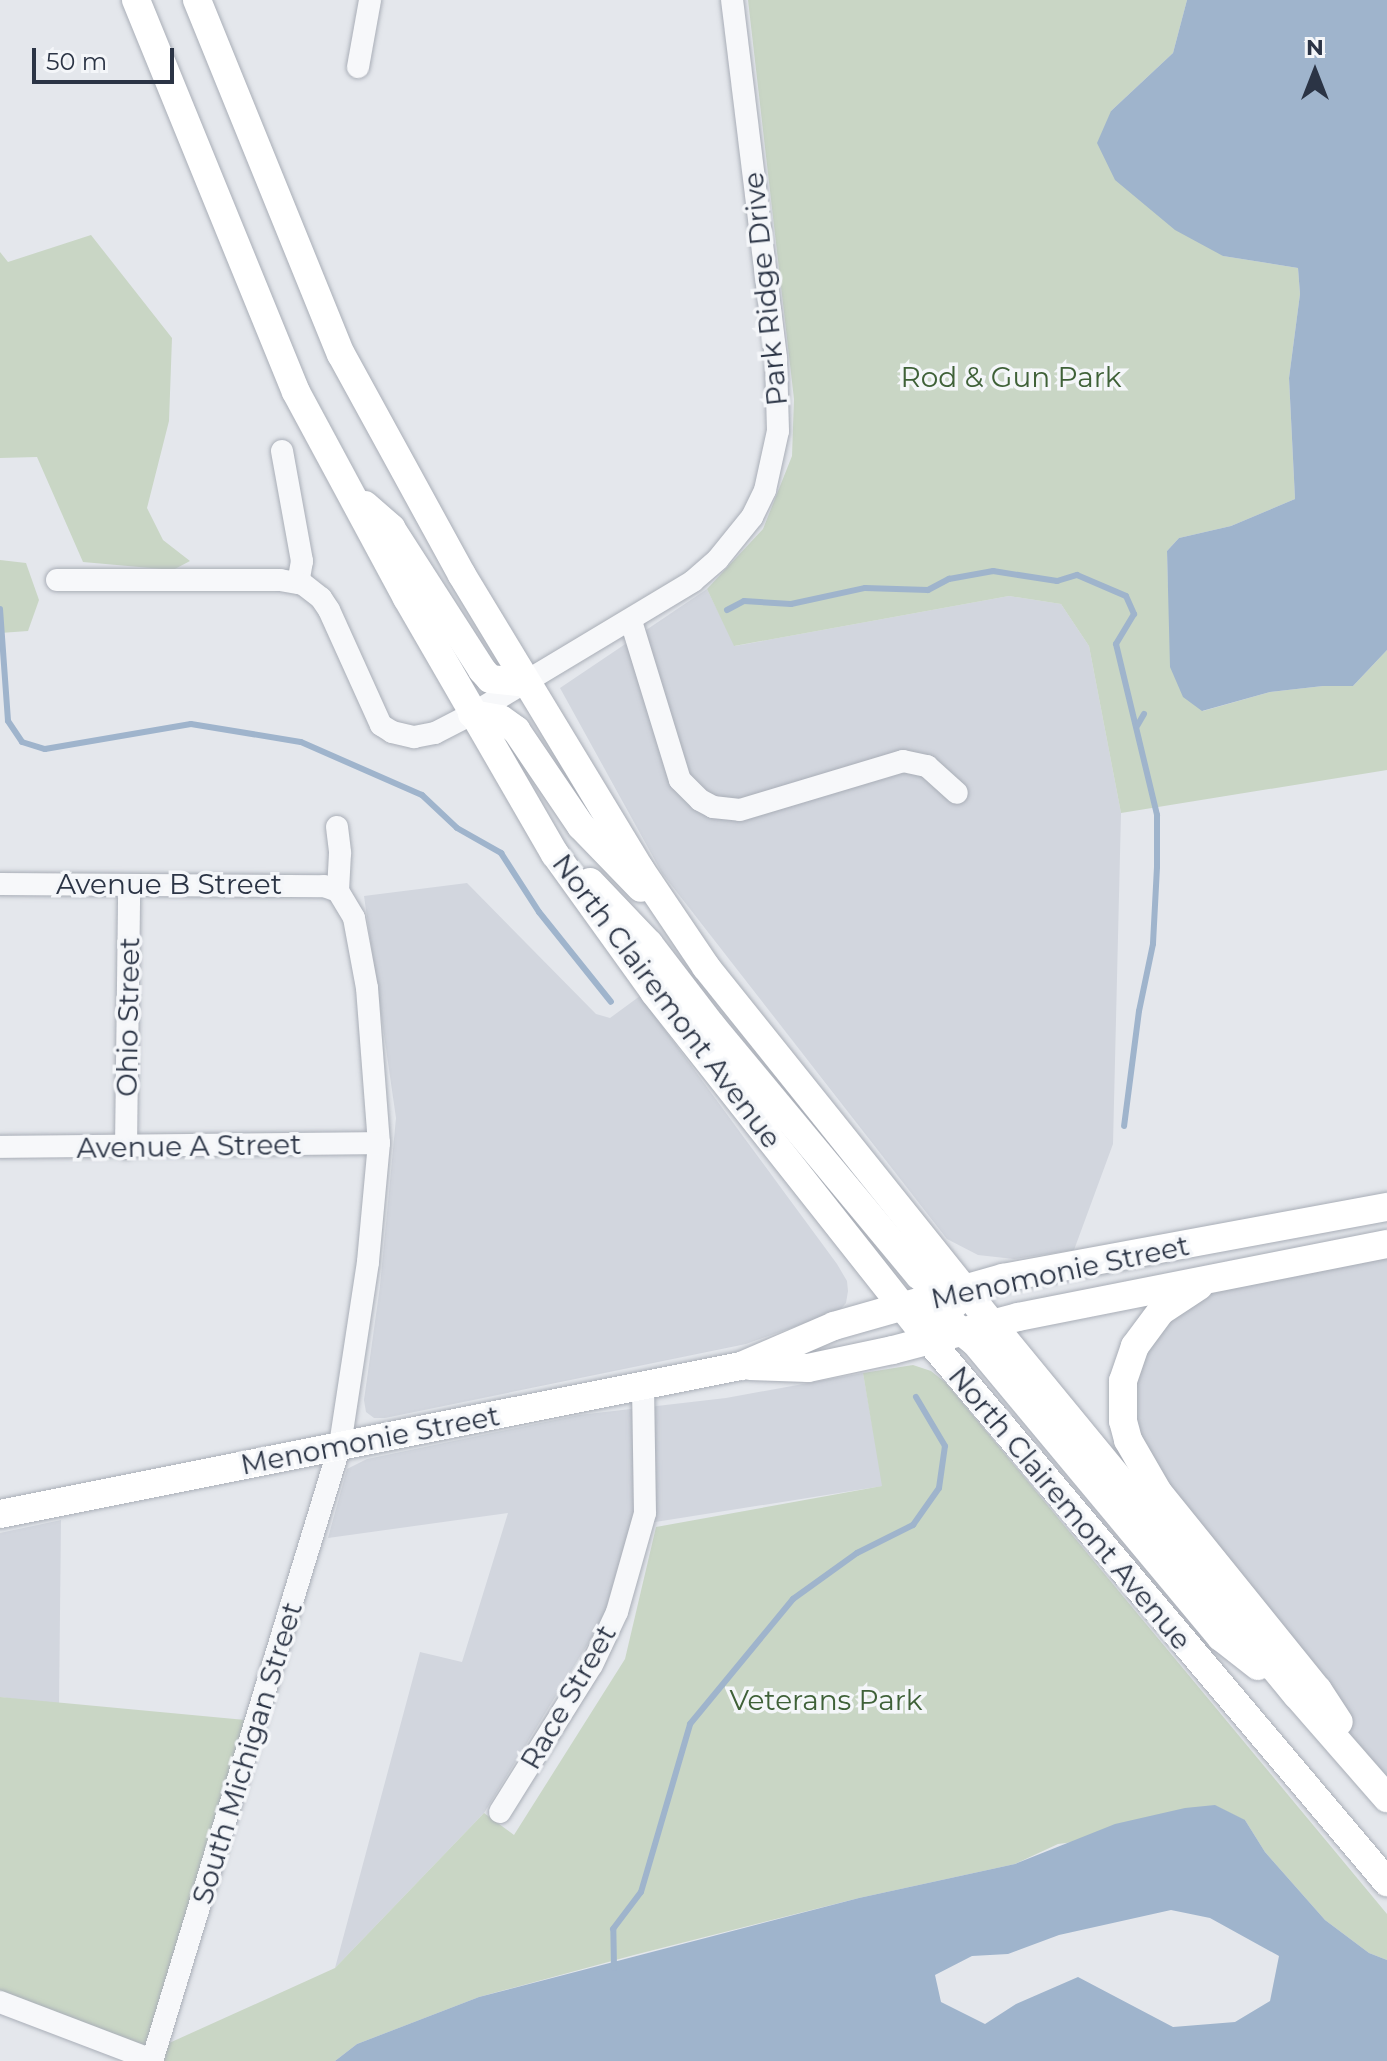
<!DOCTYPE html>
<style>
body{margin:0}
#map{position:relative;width:1387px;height:2061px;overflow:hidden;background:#e4e7ec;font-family:Montserrat,sans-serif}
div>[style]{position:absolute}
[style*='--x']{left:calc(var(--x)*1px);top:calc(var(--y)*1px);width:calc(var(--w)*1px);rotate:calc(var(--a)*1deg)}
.built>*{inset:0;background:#d2d6de}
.green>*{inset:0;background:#c9d6c5}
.water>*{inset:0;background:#9fb4cc}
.stream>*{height:6px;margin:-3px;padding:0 3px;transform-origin:3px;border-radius:3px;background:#9fb4cc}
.roads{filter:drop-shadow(0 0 2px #a9aeb7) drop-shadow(0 0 2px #a9aeb7)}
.minor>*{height:22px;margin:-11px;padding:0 11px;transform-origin:11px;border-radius:11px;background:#f7f8fa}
.major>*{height:28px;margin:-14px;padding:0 14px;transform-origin:14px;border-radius:14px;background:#fff}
span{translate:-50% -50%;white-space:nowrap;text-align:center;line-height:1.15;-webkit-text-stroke:7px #f4f6f9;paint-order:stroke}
.street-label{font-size:28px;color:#2b3445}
.park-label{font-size:28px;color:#3f6138}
.north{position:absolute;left:1275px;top:32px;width:80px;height:80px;-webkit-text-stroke:6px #f4f6f9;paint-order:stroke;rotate:0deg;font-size:22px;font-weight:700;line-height:32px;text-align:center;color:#2b3445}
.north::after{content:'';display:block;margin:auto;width:28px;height:36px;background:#2b3445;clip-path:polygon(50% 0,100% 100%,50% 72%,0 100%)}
.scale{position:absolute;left:32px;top:48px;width:142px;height:36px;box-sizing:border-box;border:4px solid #2b3445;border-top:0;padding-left:10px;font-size:24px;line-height:28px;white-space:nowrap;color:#2b3445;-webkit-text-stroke:6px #f4f6f9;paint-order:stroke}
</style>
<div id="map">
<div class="built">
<div style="clip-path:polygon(707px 589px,735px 646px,1009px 596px,1061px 604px,1089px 646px,1121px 813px,1113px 1144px,1074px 1250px,1014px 1259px,978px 1255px,947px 1239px,662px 873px,560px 688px)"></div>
<div style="clip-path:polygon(467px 883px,596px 1014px,610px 1018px,640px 996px,837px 1264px,847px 1281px,848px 1291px,846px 1303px,839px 1311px,746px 1344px,385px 1418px,374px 1418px,366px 1412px,364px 1400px,380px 1286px,396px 1118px,364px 896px)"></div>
<div style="clip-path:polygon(1387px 1244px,1387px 1796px,1158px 1492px,1122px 1399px,1176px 1299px)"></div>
<div style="clip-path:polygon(863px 1373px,883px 1486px,630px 1526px,603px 1619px,484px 1813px,335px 1968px,420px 1652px,462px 1662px,508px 1513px,328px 1538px,347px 1469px,367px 1459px,579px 1415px,726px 1398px)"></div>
<div style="clip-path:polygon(61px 1520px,59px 1705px,0 1697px,0 1533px)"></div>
</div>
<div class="green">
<div style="clip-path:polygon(748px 0,1187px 0,1173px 53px,1111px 111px,1223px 256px,1298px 268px,1300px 294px,1289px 378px,1295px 499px,1231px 526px,1179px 538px,1167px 551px,1168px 587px,1203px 711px,1270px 692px,1323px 686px,1353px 686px,1387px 650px,1387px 770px,1121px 813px,1089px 646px,1061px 604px,1009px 596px,734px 646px,707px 589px,763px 529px,792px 456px,794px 399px)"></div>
<div style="clip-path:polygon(91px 235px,172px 338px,169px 421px,147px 508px,163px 540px,190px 561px,173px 570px,83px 562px,37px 457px,0 458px,0 252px,8px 262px)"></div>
<div style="clip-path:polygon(0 560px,26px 563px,39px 600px,28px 631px,0 633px)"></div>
<div style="clip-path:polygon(913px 1365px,931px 1371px,946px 1383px,1387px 1914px,1387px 1960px,1369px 1953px,1325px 1920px,1265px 1852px,1245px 1820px,1058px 1844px,1015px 1864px,859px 1898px,634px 1955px,479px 1997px,357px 2044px,335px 2061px,162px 2061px,167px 2044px,335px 1968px,484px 1813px,514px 1835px,625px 1659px,656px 1527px,882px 1486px,863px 1373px)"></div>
<div style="clip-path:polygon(0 1697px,256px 1721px,152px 2060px,0 2002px)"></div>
</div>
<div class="water">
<div style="clip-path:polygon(1187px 0,1387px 0,1387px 650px,1353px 686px,1323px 686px,1270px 692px,1202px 711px,1183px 697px,1170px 667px,1167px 551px,1179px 538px,1231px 526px,1295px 499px,1289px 378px,1300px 294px,1298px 268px,1223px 256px,1175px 230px,1115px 180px,1097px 143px,1111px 111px,1173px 53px)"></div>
<div style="clip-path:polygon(evenodd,1215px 1805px,1245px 1820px,1265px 1852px,1325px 1920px,1369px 1953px,1387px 1960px,1387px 2061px,335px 2061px,357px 2044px,479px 1997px,859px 1898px,1015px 1864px,1115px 1824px,1185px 1808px,1215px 1805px,1171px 1910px,1210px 1918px,1279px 1956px,1270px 2001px,1235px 2022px,1173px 2027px,1078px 1977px,1016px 2004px,985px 2024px,941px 2002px,935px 1975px,972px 1956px,1008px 1954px,1059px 1935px,1171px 1910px)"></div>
</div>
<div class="stream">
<div style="--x:0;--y:609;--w:112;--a:85.9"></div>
<div style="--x:8;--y:721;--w:25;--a:56"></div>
<div style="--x:22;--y:742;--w:24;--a:17"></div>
<div style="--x:45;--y:749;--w:148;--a:-9.7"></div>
<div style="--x:191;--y:724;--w:111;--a:9.3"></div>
<div style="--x:301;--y:742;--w:132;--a:23.7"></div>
<div style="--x:422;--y:795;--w:48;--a:43.3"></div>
<div style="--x:457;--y:828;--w:51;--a:29.6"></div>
<div style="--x:501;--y:853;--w:70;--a:57.2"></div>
<div style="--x:539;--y:912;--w:115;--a:51.3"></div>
<div style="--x:727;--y:610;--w:19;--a:-28"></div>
<div style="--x:744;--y:601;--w:47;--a:3.7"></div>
<div style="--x:791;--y:604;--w:76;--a:-12.2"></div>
<div style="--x:865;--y:588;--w:63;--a:1.8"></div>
<div style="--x:928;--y:590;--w:24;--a:-28"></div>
<div style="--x:949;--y:579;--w:45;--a:-10.3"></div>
<div style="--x:993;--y:571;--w:65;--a:8.9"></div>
<div style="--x:1057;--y:581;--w:21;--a:-17"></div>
<div style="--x:1077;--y:575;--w:53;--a:23.2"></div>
<div style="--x:1126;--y:596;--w:20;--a:66"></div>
<div style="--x:1134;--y:614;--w:35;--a:121"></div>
<div style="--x:1116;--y:644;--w:176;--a:76.5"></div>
<div style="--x:1157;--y:815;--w:52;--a:90"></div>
<div style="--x:1157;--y:867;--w:77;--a:93"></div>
<div style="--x:1153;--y:944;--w:68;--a:101.8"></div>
<div style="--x:1139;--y:1011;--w:116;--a:97.4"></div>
<div style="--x:1137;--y:726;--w:14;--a:-60"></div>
<div style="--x:614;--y:1968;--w:39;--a:-91"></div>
<div style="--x:613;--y:1929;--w:46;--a:-52.9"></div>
<div style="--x:641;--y:1892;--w:175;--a:-73.7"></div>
<div style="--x:690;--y:1724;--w:162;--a:-50.5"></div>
<div style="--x:793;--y:1599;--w:79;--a:-35.7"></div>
<div style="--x:857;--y:1553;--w:63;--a:-26.6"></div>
<div style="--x:913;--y:1525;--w:45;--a:-54.9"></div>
<div style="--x:939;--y:1488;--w:42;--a:-81.9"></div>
<div style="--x:945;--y:1446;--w:57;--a:-120.6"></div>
</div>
<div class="roads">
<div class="minor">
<div style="--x:358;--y:67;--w:68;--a:-79.8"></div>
<div style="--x:282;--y:451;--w:112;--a:79.7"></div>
<div style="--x:302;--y:561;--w:22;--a:100"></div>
<div style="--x:57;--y:580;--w:223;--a:0"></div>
<div style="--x:280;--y:580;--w:23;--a:10"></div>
<div style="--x:303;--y:584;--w:23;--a:38"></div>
<div style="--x:321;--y:598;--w:14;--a:56"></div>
<div style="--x:329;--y:610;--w:126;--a:65.7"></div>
<div style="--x:381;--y:725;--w:13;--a:32"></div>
<div style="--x:392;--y:732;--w:23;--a:13"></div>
<div style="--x:414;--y:737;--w:21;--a:-11"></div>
<div style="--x:435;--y:733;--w:42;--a:-27.2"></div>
<div style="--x:472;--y:714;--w:258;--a:-31"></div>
<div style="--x:693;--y:581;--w:33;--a:-41"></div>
<div style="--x:718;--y:559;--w:54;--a:-51"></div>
<div style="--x:752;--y:517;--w:30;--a:-64"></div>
<div style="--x:765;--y:490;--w:60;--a:-77.6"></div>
<div style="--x:778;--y:431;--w:73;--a:-91.6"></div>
<div style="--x:776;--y:358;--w:361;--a:-97"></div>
<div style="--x:631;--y:621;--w:166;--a:72.9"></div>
<div style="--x:680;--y:780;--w:28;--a:45"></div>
<div style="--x:700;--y:800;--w:15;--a:28"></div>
<div style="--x:713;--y:807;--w:27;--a:6"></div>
<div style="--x:740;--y:810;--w:170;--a:-16.7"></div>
<div style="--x:903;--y:761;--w:25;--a:12"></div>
<div style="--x:927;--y:766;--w:40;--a:42"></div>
<div style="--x:337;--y:827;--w:26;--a:83"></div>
<div style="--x:340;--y:853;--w:38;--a:93"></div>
<div style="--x:0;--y:884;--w:324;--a:0.4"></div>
<div style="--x:324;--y:886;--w:15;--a:20"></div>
<div style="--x:338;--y:891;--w:31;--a:59"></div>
<div style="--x:354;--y:918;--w:71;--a:79.5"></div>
<div style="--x:367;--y:988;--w:155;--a:85.6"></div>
<div style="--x:379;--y:1143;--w:120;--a:95.3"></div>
<div style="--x:368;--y:1262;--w:185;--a:98.7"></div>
<div style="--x:340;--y:1445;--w:644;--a:106.97"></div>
<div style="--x:0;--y:1147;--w:379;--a:-0.6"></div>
<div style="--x:126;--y:1148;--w:262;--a:-89.3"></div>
<div style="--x:500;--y:1812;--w:173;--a:-58"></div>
<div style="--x:592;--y:1665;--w:59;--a:-64.7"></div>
<div style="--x:617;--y:1612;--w:103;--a:-74.2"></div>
<div style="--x:645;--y:1513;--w:126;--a:-90.9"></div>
<div style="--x:0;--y:2002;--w:163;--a:20.9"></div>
</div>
<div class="major">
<div style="--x:136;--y:0;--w:423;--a:67.8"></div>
<div style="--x:296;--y:392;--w:234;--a:61.7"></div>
<div style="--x:407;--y:598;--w:296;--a:60"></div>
<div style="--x:555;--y:854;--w:170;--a:54.3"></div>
<div style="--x:654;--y:992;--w:444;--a:51.7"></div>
<div style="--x:929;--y:1340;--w:710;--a:49.8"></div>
<div style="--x:197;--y:0;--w:382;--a:67.9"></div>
<div style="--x:341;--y:354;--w:252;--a:61.3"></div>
<div style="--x:462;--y:575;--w:344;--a:58.8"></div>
<div style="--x:640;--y:869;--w:118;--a:56"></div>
<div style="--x:706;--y:967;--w:456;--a:51.3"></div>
<div style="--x:991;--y:1323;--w:482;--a:50.6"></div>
<div style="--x:1297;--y:1695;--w:137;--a:48.9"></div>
<div style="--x:365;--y:505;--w:35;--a:41"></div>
<div style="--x:391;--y:528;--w:169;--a:57.3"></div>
<div style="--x:482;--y:670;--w:12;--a:48"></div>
<div style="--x:490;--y:679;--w:36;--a:6"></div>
<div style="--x:472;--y:714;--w:29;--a:10"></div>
<div style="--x:501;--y:719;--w:19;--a:36"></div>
<div style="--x:516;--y:730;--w:116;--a:55.9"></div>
<div style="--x:581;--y:826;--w:86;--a:45.9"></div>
<div style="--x:590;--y:882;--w:86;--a:46.4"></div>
<div style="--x:649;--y:944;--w:103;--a:52.5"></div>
<div style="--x:712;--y:1026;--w:324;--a:50.3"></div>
<div style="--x:919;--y:1275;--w:46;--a:38.9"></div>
<div style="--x:1199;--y:1286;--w:45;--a:146.7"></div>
<div style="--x:1161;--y:1311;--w:44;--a:126.6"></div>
<div style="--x:1135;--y:1346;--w:37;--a:109"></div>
<div style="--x:1123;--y:1381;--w:40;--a:90"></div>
<div style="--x:1123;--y:1421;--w:20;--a:75"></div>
<div style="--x:1128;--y:1440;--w:60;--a:60"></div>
<div style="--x:1158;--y:1492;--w:255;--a:51.1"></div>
<div style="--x:1318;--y:1690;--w:38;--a:57"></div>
<div style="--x:902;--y:1307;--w:50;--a:17.4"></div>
<div style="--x:950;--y:1322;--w:32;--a:39"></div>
<div style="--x:975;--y:1342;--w:384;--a:50.2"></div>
<div style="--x:1221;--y:1637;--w:47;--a:38.1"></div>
<div style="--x:750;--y:1366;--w:58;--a:2"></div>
<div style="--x:808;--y:1368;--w:87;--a:-12"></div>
<div style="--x:893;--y:1350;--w:129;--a:-14.8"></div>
<div style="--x:1018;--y:1317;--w:376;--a:-11.2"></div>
<div style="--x:0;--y:1514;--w:756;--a:-11.3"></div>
<div style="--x:741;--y:1366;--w:101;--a:-23.3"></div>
<div style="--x:834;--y:1326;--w:176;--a:-15.9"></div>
<div style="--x:1003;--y:1278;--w:391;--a:-10.5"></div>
</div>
</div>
<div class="street-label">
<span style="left:765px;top:289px;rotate:-96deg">Park Ridge Drive</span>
<span style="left:169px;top:884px">Avenue B Street</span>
<span style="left:667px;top:1001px;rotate:53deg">North Clairemont Avenue</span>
<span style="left:128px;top:1017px;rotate:-89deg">Ohio Street</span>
<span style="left:189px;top:1146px;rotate:-1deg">Avenue A Street</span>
<span style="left:1060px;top:1272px;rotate:-12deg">Menomonie Street</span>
<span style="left:370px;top:1440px;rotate:-11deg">Menomonie Street</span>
<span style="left:1070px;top:1508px;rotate:50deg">North Clairemont Avenue</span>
<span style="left:568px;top:1697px;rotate:-60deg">Race Street</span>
<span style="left:247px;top:1753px;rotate:-73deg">South Michigan Street</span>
</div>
<div class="park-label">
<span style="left:1011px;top:377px">Rod &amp; Gun Park</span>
<span style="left:826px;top:1700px">Veterans Park</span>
</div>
<div class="north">N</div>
<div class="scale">50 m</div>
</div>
